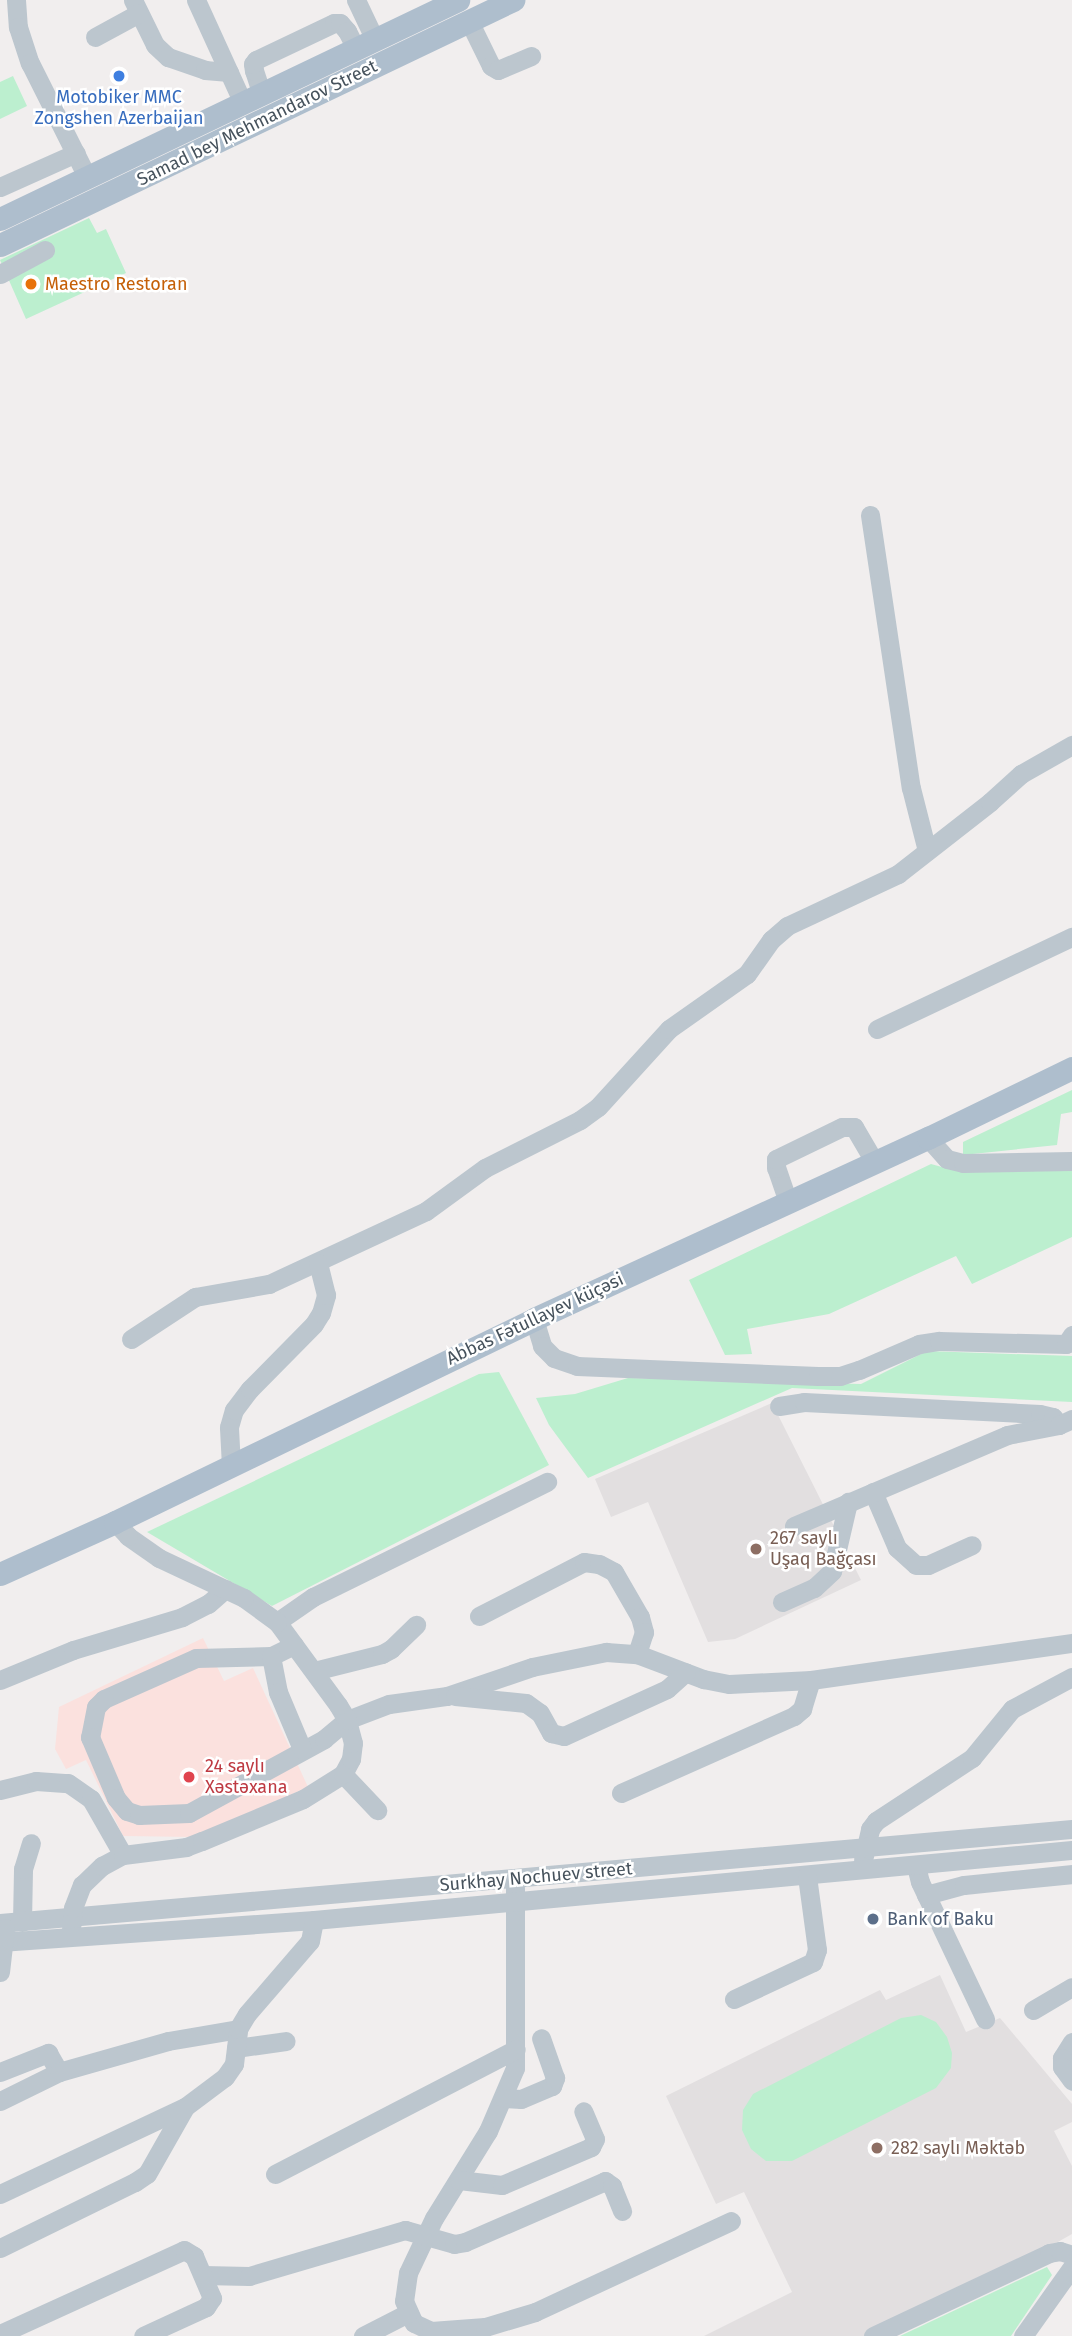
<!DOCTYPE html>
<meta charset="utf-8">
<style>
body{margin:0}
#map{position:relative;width:1072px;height:2336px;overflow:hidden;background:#f1eeee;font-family:"Fira Sans",sans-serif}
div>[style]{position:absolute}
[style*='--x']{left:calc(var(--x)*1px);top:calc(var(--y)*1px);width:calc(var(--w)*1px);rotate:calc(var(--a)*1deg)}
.education>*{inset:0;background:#e2dfe0}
.medical>*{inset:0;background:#fbe1de}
.green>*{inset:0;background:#bcefcf}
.minor>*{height:19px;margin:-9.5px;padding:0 9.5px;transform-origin:9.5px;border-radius:9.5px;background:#bcc6ce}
.major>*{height:23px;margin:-11.5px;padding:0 11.5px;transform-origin:11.5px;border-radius:11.5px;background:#aebecd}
.dots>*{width:19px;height:19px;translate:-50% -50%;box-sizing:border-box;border:4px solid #fff;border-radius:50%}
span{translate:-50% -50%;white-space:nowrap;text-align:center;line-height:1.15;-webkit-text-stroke:5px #fff;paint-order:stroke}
.shop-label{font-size:18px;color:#366cbe}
.street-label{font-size:18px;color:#46525c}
.food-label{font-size:18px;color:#c56008}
.left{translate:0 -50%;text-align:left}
.education-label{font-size:18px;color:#785e54}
.health-label{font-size:18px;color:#be3a42}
.service-label{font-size:18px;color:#4e5e75}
</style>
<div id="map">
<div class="education">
<div style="clip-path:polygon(772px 1403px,861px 1580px,735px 1639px,708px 1642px,648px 1502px,611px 1517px,595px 1479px)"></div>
<div style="clip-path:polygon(940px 1975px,966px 2032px,1000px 2018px,1072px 2104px,1072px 2122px,1054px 2131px,1072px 2166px,1072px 2234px,891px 2336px,704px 2336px,792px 2292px,744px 2192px,716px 2204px,666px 2096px,880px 1990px,886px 2000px)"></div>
</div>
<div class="medical">
<div style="clip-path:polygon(203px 1638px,224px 1681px,253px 1668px,308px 1787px,194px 1837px,123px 1836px,86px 1760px,66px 1769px,55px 1749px,59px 1707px)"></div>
</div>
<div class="green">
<div style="clip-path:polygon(13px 76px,27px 106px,0 119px,0 82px)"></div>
<div style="clip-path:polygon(89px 218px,97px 233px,106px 229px,126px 273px,26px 319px,0 260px)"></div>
<div style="clip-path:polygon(1072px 1090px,1072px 1112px,1061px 1114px,1057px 1145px,963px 1155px,963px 1142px)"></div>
<div style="clip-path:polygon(931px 1164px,949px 1169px,1072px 1168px,1072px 1237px,972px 1284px,956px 1256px,829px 1314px,747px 1329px,752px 1354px,725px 1355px,689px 1280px)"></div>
<div style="clip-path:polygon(927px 1351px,1072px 1356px,1072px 1402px,792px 1388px,588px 1478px,549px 1425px,536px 1398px,575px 1394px,628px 1378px,861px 1384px)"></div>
<div style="clip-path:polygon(499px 1372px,549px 1465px,272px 1606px,147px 1532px,479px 1374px)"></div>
<div style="clip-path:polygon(921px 2015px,936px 2022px,947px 2037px,952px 2053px,951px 2068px,936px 2088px,792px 2161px,766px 2161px,751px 2149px,742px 2130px,743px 2110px,753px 2094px,901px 2018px)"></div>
<div style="clip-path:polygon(1047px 2267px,1052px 2275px,1011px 2336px,900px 2336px)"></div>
</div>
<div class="minor">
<div style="--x:16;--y:0;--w:27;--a:86"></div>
<div style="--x:18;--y:27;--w:38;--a:72"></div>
<div style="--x:30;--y:63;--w:127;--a:63.4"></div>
<div style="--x:133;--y:0;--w:50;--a:63.9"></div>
<div style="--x:155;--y:45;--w:18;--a:43"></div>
<div style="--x:168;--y:57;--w:39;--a:19"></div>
<div style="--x:205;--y:70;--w:24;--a:5"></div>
<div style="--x:196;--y:0;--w:113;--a:65.5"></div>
<div style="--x:356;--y:0;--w:44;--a:64.6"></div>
<div style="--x:469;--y:21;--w:50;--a:63.9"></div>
<div style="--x:491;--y:66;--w:8;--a:30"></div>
<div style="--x:498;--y:70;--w:36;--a:-23"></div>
<div style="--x:95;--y:37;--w:50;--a:-28.6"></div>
<div style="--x:262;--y:95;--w:25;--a:-108"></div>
<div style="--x:254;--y:71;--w:7;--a:-98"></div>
<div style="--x:253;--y:64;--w:5;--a:-53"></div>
<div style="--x:256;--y:60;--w:86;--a:-25.4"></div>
<div style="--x:334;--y:23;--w:6;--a:0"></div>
<div style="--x:340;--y:23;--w:11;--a:49"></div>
<div style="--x:347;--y:31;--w:20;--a:63"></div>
<div style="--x:0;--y:187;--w:83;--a:-24.1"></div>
<div style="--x:0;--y:274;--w:51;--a:-28.1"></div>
<div style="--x:870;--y:515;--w:276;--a:81.5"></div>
<div style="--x:911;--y:788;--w:65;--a:75.7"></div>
<div style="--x:877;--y:1029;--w:216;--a:-25.3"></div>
<div style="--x:928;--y:1138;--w:28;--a:48"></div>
<div style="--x:947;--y:1159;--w:16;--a:14"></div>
<div style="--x:963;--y:1163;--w:109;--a:-1.1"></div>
<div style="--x:788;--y:1202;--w:36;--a:-109"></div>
<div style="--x:776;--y:1168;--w:9;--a:-90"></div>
<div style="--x:776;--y:1159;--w:73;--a:-25.9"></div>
<div style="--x:842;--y:1127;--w:12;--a:0"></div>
<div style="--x:854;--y:1127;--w:42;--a:59.7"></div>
<div style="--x:534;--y:1319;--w:28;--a:73"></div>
<div style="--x:542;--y:1346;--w:17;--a:45"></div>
<div style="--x:554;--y:1358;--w:24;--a:19"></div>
<div style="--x:577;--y:1366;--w:241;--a:2.4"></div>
<div style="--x:818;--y:1376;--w:22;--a:0"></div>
<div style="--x:840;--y:1376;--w:20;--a:-18"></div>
<div style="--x:859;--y:1370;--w:65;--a:-23.4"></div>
<div style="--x:919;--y:1344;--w:20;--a:-9"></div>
<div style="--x:939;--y:1341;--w:127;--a:1.4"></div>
<div style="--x:1066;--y:1344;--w:11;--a:-56"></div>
<div style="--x:131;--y:1339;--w:77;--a:-33.3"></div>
<div style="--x:195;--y:1297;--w:75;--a:-10"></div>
<div style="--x:269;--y:1284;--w:173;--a:-24.9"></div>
<div style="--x:426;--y:1211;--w:73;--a:-36.1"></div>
<div style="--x:485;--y:1168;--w:106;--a:-26.8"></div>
<div style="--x:580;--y:1120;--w:22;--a:-36"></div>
<div style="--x:598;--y:1107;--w:105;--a:-47.7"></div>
<div style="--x:669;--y:1029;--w:95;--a:-35.2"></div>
<div style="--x:747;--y:974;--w:42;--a:-54.8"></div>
<div style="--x:771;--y:940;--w:21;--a:-41"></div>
<div style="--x:787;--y:926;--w:123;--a:-25.1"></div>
<div style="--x:898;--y:874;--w:117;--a:-38"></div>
<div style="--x:990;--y:802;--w:42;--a:-42.1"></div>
<div style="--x:1021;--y:774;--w:59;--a:-29.6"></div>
<div style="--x:779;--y:1406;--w:25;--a:-9"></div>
<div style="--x:804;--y:1402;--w:236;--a:2.9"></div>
<div style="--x:1040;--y:1414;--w:13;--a:13"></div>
<div style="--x:1053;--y:1417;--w:10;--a:53"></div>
<div style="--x:231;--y:1466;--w:39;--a:-93"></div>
<div style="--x:229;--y:1427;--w:18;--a:-74"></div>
<div style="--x:234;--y:1410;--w:26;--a:-53"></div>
<div style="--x:250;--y:1389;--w:91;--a:-45.4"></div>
<div style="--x:314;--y:1324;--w:13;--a:-58"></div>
<div style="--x:321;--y:1313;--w:19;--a:-74"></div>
<div style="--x:326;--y:1295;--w:33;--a:-104"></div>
<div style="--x:873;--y:1492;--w:61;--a:66.8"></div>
<div style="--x:897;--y:1548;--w:25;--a:42"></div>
<div style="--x:916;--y:1565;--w:12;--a:0"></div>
<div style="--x:928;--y:1565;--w:48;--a:-24.4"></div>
<div style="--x:794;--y:1526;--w:232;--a:-23.1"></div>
<div style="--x:1007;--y:1435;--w:53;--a:-10.9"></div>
<div style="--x:1059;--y:1425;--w:14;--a:-25"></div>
<div style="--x:782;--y:1602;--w:35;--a:-24"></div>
<div style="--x:814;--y:1588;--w:25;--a:-43"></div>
<div style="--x:832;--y:1571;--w:71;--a:-76.9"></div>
<div style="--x:479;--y:1616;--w:118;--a:-27.2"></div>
<div style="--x:584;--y:1562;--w:15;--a:8"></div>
<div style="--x:599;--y:1564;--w:17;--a:28"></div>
<div style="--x:614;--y:1572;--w:52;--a:60"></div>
<div style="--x:640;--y:1617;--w:16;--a:75"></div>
<div style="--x:644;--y:1632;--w:23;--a:108"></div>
<div style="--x:277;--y:1622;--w:44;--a:-34.8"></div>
<div style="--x:313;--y:1597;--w:261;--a:-26.2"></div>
<div style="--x:294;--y:1645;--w:25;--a:154"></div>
<div style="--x:271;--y:1656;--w:75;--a:178.5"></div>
<div style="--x:196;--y:1658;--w:101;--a:156"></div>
<div style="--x:104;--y:1699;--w:11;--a:135"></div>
<div style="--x:96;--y:1707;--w:31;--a:101"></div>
<div style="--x:90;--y:1737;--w:66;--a:66.9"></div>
<div style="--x:116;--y:1798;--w:17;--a:50"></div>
<div style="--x:127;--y:1811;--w:13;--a:18"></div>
<div style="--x:139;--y:1815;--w:50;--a:-2.3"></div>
<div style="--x:189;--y:1813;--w:154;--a:-28.7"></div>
<div style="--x:324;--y:1739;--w:30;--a:-40"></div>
<div style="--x:347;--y:1720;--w:45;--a:-20.9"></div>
<div style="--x:389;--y:1704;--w:59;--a:-7.9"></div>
<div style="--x:447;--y:1696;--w:90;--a:-18.8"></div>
<div style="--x:532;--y:1667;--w:76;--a:-11.5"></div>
<div style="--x:606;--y:1652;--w:31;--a:4"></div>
<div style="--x:637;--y:1654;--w:71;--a:20.7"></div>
<div style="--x:703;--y:1679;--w:26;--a:11"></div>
<div style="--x:729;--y:1684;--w:82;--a:-2.8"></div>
<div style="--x:811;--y:1680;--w:264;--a:-8.1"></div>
<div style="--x:271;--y:1656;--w:37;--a:79"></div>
<div style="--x:278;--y:1692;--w:62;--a:67.2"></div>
<div style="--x:314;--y:1671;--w:70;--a:-14"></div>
<div style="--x:382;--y:1654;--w:10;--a:-29"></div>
<div style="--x:391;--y:1649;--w:35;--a:-44"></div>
<div style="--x:0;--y:1680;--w:79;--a:-22.3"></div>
<div style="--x:73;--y:1650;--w:114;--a:-16.8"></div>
<div style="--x:182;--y:1617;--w:29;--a:-27"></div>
<div style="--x:208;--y:1604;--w:23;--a:-41"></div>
<div style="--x:455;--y:1696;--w:71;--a:5.6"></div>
<div style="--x:526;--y:1703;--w:17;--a:36"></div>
<div style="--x:540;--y:1713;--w:23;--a:61"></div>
<div style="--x:551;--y:1733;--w:13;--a:13"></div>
<div style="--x:564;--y:1736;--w:113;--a:-24.5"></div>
<div style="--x:667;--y:1689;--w:25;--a:-42"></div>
<div style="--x:343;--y:1774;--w:50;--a:46.6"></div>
<div style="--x:0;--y:1790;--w:37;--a:-14"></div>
<div style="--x:36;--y:1781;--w:32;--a:4"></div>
<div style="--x:68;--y:1783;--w:28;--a:35"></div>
<div style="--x:91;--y:1799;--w:64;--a:60.3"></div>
<div style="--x:621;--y:1793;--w:189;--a:-24"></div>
<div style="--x:794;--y:1716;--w:11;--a:-41"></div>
<div style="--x:802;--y:1709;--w:30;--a:-73"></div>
<div style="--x:863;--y:1860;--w:32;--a:-77"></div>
<div style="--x:870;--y:1829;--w:10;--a:-53"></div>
<div style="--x:876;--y:1821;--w:115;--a:-33.3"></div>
<div style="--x:972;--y:1758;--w:63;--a:-50.8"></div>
<div style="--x:1012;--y:1709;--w:68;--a:-28.1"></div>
<div style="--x:916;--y:1866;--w:16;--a:76"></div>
<div style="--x:920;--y:1882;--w:152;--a:64.6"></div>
<div style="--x:515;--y:1887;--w:181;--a:90"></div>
<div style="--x:515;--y:2068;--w:69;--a:113.2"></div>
<div style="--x:488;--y:2131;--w:102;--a:121.8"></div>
<div style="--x:434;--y:2218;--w:61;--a:115.3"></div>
<div style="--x:408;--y:2273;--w:28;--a:98"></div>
<div style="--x:404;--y:2301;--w:24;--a:66"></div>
<div style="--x:414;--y:2323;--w:19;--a:25"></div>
<div style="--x:431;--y:2331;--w:54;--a:-4.2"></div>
<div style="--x:485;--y:2327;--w:52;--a:-16.7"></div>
<div style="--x:535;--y:2312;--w:216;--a:-24.9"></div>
<div style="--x:926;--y:1895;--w:39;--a:-15"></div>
<div style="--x:964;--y:1885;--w:109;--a:-5.8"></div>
<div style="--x:22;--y:1922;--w:53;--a:-88.9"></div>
<div style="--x:23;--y:1869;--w:27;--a:-73"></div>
<div style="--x:0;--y:1923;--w:1076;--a:-5.01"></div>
<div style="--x:71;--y:1930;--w:22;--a:-85"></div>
<div style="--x:73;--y:1908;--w:25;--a:-69"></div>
<div style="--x:82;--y:1885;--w:28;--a:-44"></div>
<div style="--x:102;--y:1866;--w:24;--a:-28"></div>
<div style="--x:123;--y:1855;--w:64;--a:-7.2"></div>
<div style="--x:186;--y:1847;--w:17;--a:-21"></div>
<div style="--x:202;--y:1841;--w:109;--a:-22.6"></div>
<div style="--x:303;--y:1799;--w:47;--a:-32"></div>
<div style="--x:343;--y:1774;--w:17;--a:-62"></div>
<div style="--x:351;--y:1759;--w:16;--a:-83"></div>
<div style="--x:353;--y:1743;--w:24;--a:-105"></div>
<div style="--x:347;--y:1720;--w:17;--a:-121"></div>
<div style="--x:338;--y:1705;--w:103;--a:-126.3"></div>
<div style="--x:277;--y:1622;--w:41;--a:-144"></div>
<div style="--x:244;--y:1598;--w:94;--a:-154.8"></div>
<div style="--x:159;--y:1558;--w:38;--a:-145"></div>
<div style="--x:128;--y:1536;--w:19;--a:-133"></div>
<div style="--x:0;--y:1942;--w:315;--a:-4"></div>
<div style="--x:314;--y:1920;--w:761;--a:-5.28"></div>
<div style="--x:0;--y:1972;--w:44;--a:-83.5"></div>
<div style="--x:734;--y:1999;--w:87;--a:-25.1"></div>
<div style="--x:813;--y:1962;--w:13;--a:-72"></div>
<div style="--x:817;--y:1950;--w:75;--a:-97.7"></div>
<div style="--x:1033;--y:2010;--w:45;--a:-30.5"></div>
<div style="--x:1072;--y:2042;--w:19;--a:122"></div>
<div style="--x:1062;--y:2058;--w:9;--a:90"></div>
<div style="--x:1062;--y:2067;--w:17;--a:54"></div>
<div style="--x:236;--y:2048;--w:50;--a:-8"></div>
<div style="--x:0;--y:2072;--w:52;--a:-21.6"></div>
<div style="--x:48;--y:2053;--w:22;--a:60"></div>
<div style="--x:504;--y:2098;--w:17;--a:3"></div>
<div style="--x:521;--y:2099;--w:34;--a:-23"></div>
<div style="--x:552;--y:2086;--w:9;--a:-69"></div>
<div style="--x:555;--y:2078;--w:42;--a:-109.3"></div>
<div style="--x:0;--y:2101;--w:66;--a:-26.2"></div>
<div style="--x:59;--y:2072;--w:113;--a:-15.9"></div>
<div style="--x:168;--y:2041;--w:71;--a:-9.7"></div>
<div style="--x:275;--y:2174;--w:271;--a:-27.4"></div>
<div style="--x:459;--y:2180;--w:43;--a:6.6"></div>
<div style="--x:502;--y:2185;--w:97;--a:-23.1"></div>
<div style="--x:591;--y:2147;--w:9;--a:-63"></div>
<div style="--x:595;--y:2139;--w:30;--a:-113"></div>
<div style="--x:0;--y:2194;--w:204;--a:-25.2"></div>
<div style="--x:185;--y:2107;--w:50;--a:-36.9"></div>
<div style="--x:225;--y:2077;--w:16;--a:-55"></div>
<div style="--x:234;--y:2064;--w:35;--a:-83"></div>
<div style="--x:238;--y:2029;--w:17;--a:-59"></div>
<div style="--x:247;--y:2014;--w:96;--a:-49.2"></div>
<div style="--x:310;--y:1941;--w:21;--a:-79"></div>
<div style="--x:0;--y:2248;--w:150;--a:-26.1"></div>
<div style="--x:135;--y:2182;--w:14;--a:-34"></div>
<div style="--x:147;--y:2174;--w:77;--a:-60.4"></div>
<div style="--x:203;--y:2275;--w:46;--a:1.2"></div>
<div style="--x:249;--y:2276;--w:163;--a:-16.4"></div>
<div style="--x:405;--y:2230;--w:51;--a:15.9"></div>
<div style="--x:454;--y:2244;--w:11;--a:-10"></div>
<div style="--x:465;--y:2242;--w:153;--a:-23.5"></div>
<div style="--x:605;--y:2181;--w:9;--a:36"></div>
<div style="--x:612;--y:2186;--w:27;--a:68"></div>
<div style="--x:0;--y:2334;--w:202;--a:-24.5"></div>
<div style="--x:184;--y:2250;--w:12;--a:31"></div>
<div style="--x:194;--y:2256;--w:46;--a:66.8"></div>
<div style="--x:212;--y:2298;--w:11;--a:124"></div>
<div style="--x:206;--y:2307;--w:69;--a:155.3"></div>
<div style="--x:363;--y:2336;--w:51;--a:-27.1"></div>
<div style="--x:873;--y:2336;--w:195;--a:-25.2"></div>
<div style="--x:1049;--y:2253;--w:11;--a:-10"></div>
<div style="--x:1060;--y:2251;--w:13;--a:18"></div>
<div style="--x:1023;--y:2336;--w:85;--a:-54.6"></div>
</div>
<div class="major">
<div style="--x:0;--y:219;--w:508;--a:-25.56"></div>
<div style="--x:0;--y:245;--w:569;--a:-25.53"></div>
<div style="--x:0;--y:1574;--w:126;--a:-24.3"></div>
<div style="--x:115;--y:1522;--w:466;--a:-25.8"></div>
<div style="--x:534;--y:1319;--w:434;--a:-24.7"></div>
<div style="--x:928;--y:1138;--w:160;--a:-25.9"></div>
</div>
<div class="dots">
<div style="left:119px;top:76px;background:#3f7fe0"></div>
<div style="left:31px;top:284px;background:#e8710a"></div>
<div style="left:756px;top:1549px;background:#8d6e63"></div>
<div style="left:189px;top:1777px;background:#e0444e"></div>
<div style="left:873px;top:1919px;background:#5c6f8a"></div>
<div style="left:877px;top:2148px;background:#8d6e63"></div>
</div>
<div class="shop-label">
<span style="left:119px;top:108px">Motobiker MMC<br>Zongshen Azerbaijan</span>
</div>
<div class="street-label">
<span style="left:257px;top:123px;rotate:-26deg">Samad bey Mehmandarov Street</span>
<span style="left:535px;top:1319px;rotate:-25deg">Abbas Fətullayev küçəsi</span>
<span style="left:536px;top:1877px;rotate:-5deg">Surkhay Nochuev street</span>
</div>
<div class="food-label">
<span class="left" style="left:45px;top:284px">Maestro Restoran</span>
</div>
<div class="education-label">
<span class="left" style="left:770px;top:1549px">267 saylı<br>Uşaq Bağçası</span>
<span class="left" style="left:891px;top:2148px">282 saylı Məktəb</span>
</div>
<div class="health-label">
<span class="left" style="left:205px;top:1777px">24 saylı<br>Xəstəxana</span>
</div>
<div class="service-label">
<span class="left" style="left:887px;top:1919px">Bank of Baku</span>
</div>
</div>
